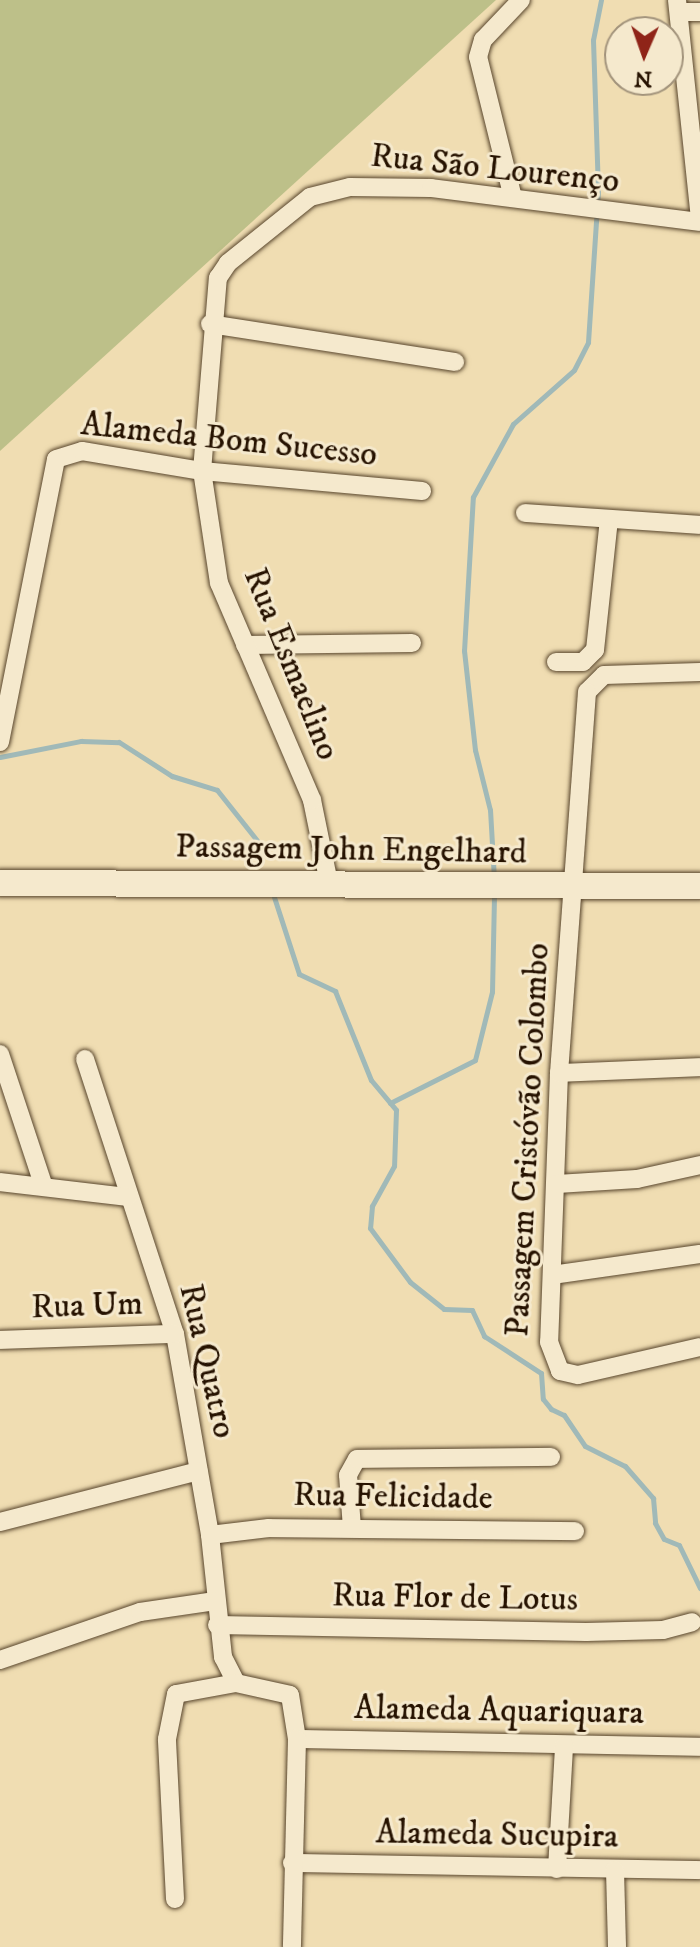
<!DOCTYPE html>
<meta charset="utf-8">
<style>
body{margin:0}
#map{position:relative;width:700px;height:1947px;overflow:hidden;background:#f0ddb2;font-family:"IM FELL DW Pica",serif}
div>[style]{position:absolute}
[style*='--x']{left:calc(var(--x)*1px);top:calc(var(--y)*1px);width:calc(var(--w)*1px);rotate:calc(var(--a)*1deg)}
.green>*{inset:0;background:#bdc089}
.stream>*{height:5px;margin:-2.5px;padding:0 2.5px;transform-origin:2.5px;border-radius:2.5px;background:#a0b9b8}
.roads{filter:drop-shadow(0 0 2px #58452c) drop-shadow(0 0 2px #58452c)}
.minor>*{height:18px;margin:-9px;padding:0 9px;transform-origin:9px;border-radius:9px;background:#f5e9cd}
.secondary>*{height:26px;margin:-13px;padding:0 13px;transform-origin:13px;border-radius:13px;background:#f5e9cd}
span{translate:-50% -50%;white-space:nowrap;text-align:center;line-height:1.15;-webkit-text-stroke:6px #f5e9cd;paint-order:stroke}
.street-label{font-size:34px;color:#261200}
.north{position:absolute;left:604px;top:16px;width:80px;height:80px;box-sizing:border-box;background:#f5e9cd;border:2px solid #a2937b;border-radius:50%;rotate:182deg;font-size:22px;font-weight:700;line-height:32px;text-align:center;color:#261200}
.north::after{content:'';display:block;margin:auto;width:28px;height:36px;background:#8f2418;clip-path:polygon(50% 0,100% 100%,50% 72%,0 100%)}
</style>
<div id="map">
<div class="green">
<div style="clip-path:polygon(0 0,496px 0,0 451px)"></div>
</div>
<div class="stream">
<div style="--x:0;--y:757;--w:83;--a:-11.2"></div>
<div style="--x:81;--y:741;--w:38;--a:2"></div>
<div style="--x:119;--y:742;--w:63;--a:32.7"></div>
<div style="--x:172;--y:776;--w:47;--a:17.3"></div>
<div style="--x:217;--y:790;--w:80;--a:51.6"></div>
<div style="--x:494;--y:879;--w:69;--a:-93.3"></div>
<div style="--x:490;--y:810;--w:62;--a:-104"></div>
<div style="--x:475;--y:750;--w:100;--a:-96.3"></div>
<div style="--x:464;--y:651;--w:154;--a:-86.7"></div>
<div style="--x:473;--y:497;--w:83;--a:-61.3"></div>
<div style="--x:513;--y:424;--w:81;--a:-41.5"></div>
<div style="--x:574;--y:370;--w:31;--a:-63"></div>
<div style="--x:588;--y:342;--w:151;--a:-86.2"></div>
<div style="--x:598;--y:191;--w:151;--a:-91.9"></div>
<div style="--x:593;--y:40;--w:41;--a:-78.7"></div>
<div style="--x:274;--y:897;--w:81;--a:72"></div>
<div style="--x:299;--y:974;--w:40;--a:25"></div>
<div style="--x:335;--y:991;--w:96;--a:68"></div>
<div style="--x:371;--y:1080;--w:39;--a:50"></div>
<div style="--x:396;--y:1110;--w:56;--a:92"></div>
<div style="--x:394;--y:1166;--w:46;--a:118.8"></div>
<div style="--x:372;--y:1206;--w:22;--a:95"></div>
<div style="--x:370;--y:1228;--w:67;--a:53.5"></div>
<div style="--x:410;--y:1282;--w:43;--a:38.5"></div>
<div style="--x:444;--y:1309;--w:28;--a:2"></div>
<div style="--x:472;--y:1310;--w:29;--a:65"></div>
<div style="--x:484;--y:1336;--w:68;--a:33"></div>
<div style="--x:541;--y:1373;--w:26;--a:86"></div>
<div style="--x:543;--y:1399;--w:13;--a:51"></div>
<div style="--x:551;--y:1409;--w:14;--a:25"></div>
<div style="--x:564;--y:1415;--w:37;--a:56"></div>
<div style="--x:585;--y:1446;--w:45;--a:26.6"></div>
<div style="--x:625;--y:1466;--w:43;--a:48.8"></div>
<div style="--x:653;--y:1498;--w:25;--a:85"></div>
<div style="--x:655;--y:1523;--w:18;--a:61"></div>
<div style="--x:664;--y:1539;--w:16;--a:22"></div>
<div style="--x:679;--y:1545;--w:48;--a:64"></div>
<div style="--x:390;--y:1103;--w:95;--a:-26.8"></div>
<div style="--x:475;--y:1060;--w:70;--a:-76"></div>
<div style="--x:492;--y:992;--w:99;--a:-88.8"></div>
</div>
<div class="roads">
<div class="minor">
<div style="--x:677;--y:0;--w:220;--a:84"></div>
<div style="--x:679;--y:12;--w:21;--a:0"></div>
<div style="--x:513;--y:198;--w:145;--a:-103.9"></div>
<div style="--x:478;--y:57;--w:18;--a:-74"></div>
<div style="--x:483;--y:40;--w:55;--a:-46.5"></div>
<div style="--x:210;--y:324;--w:248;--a:8.8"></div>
<div style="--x:525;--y:513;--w:175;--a:3.9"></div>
<div style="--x:245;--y:645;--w:167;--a:-0.7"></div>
<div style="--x:556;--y:662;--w:27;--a:0"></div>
<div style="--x:583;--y:662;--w:17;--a:-45"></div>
<div style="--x:595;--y:650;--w:131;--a:-83.9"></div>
<div style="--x:700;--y:672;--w:96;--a:178.2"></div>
<div style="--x:604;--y:675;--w:24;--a:135"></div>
<div style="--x:587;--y:692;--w:382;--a:94.2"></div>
<div style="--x:559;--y:1073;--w:269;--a:92.1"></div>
<div style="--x:549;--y:1342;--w:31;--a:69"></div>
<div style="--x:560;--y:1371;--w:18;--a:13"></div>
<div style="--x:578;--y:1375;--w:125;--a:-12.9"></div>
<div style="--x:0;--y:742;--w:288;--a:-78.8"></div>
<div style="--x:56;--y:459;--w:27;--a:-17"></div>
<div style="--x:82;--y:451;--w:122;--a:9.5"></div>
<div style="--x:202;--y:471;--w:221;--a:5.2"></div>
<div style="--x:329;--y:883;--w:85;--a:-101.6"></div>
<div style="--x:312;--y:800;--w:236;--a:-113.2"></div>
<div style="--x:219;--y:583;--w:113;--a:-98.6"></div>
<div style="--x:202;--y:471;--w:194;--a:-85.3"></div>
<div style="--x:218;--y:278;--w:18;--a:-56"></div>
<div style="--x:228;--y:263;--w:105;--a:-38.8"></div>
<div style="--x:310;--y:197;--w:41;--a:-14"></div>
<div style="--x:350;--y:187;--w:81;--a:0.7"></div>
<div style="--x:431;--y:188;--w:271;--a:7.2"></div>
<div style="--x:0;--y:1054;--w:137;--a:71.7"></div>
<div style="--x:85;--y:1059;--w:289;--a:71.9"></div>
<div style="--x:175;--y:1334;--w:204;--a:80.1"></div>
<div style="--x:210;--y:1535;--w:123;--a:83.9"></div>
<div style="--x:223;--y:1657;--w:29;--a:63"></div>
<div style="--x:559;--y:1073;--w:141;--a:-2.4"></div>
<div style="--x:0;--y:1182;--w:129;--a:6.7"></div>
<div style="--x:557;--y:1184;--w:80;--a:-3.6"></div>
<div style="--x:637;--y:1179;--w:65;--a:-12.5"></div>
<div style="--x:552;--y:1275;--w:149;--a:-8.1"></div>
<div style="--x:0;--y:1340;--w:175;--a:-2"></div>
<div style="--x:0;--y:1522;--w:205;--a:-14.4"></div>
<div style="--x:352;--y:1528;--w:53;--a:-94.3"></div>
<div style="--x:348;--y:1475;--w:18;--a:-61"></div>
<div style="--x:357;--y:1459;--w:194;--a:-0.6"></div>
<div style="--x:210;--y:1535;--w:59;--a:-6.8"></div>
<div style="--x:269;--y:1528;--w:306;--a:0.6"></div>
<div style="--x:217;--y:1625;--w:369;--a:1.1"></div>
<div style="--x:586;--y:1632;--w:77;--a:-1.5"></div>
<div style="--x:663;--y:1630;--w:30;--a:-15"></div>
<div style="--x:0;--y:1660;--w:148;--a:-18.9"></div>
<div style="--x:140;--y:1612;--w:76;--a:-8.3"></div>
<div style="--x:297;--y:1739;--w:403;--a:1.1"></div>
<div style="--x:292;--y:1863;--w:408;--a:1"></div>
<div style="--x:557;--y:1869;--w:123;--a:-86.7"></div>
<div style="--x:615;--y:1870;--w:77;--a:88.5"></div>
<div style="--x:175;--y:1899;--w:160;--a:-92.9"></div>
<div style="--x:167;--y:1739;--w:46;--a:-78.7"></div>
<div style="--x:176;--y:1694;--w:61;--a:-10.4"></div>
<div style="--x:236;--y:1683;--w:55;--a:12.5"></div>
<div style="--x:290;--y:1695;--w:45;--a:81"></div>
<div style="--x:297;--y:1739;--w:208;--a:91.4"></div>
</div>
<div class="secondary">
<div style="--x:0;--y:883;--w:700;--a:0.25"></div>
</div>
</div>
<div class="street-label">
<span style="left:495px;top:169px;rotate:6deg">Rua São Lourenço</span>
<span style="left:229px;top:440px;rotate:6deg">Alameda Bom Sucesso</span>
<span style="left:291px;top:664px;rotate:68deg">Rua Esmaelino</span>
<span style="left:351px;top:850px;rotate:1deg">Passagem John Engelhard</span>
<span style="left:528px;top:1140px;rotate:-87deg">Passagem Cristóvão Colombo</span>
<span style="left:87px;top:1306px;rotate:-2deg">Rua Um</span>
<span style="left:207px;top:1361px;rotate:77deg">Rua Quatro</span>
<span style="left:393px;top:1497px;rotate:1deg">Rua Felicidade</span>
<span style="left:455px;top:1598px;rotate:1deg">Rua Flor de Lotus</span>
<span style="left:499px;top:1711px;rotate:1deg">Alameda Aquariquara</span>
<span style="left:497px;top:1835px;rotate:1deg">Alameda Sucupira</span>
</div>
<div class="north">N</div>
</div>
